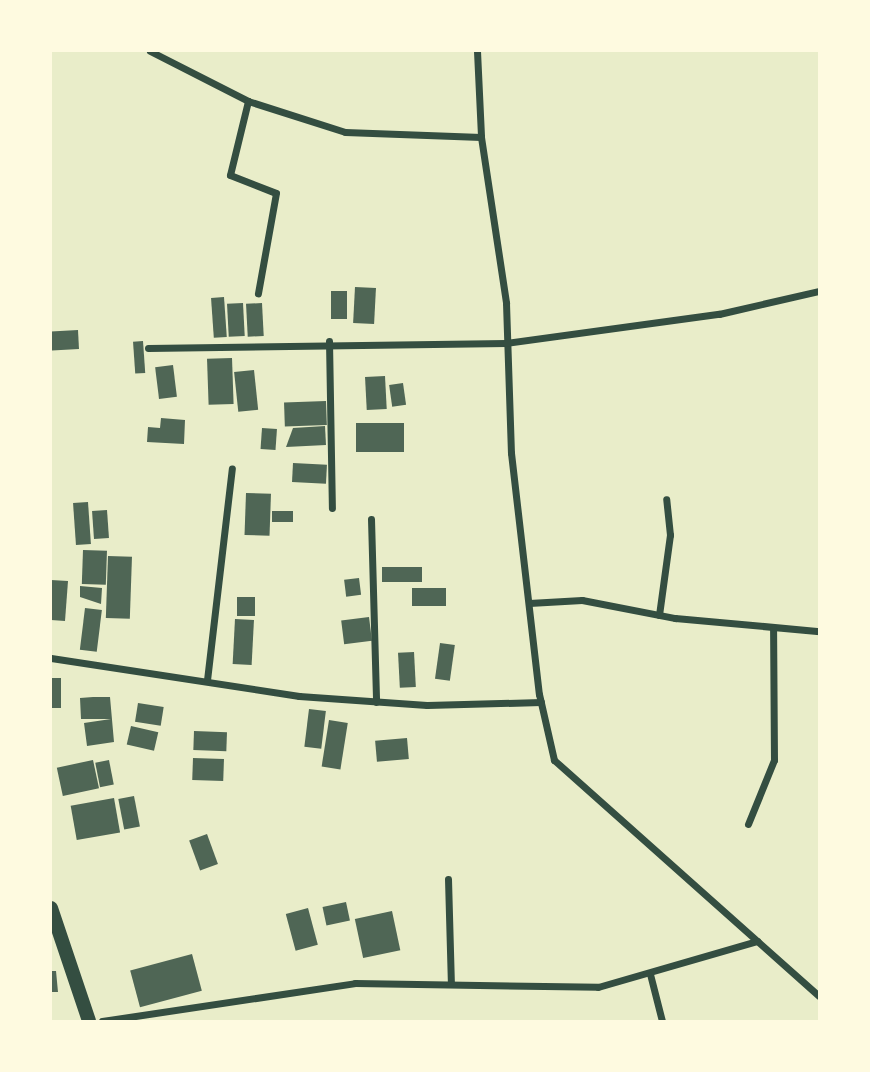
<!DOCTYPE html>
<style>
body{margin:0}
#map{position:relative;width:870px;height:1072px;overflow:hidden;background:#e9edc9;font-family:Figtree,sans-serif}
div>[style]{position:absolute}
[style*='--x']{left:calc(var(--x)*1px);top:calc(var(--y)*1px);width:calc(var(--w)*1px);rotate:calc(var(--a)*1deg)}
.building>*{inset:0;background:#4f6655;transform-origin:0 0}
.minor>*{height:7px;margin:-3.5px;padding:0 3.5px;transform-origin:3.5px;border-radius:3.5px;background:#344e41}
.secondary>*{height:14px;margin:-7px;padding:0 7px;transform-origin:7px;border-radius:7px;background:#344e41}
span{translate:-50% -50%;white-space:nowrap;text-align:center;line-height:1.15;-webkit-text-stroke:5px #fefae0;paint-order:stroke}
.frame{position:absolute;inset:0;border:52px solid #fefae0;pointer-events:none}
</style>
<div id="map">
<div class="building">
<div style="left:355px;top:287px;width:21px;height:36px;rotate:3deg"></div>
<div style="left:331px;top:291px;width:16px;height:28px"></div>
<div style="left:224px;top:297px;width:40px;height:13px;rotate:86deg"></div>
<div style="left:243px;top:303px;width:33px;height:16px;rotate:87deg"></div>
<div style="left:262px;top:303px;width:33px;height:16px;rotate:87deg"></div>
<div style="left:78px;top:330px;width:19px;height:27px;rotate:87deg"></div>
<div style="left:143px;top:341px;width:32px;height:10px;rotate:86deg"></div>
<div style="left:232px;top:358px;width:46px;height:25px;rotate:88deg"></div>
<div style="left:173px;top:365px;width:32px;height:18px;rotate:83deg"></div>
<div style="left:254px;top:370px;width:40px;height:20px;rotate:84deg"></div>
<div style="left:385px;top:376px;width:33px;height:20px;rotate:87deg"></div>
<div style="left:403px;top:383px;width:22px;height:14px;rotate:82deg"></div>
<div style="left:326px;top:401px;width:24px;height:42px;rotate:88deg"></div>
<div style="clip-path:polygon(161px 418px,185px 420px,184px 444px,147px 442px,148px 427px,160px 428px)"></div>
<div style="left:356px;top:423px;width:48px;height:29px"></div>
<div style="clip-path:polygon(325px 426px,326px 445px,286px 447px,293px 428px)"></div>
<div style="left:262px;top:428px;width:15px;height:21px;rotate:4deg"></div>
<div style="left:293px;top:463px;width:34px;height:19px;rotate:3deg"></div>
<div style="left:246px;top:493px;width:25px;height:42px;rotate:2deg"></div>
<div style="left:88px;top:502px;width:42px;height:15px;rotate:86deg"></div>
<div style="left:107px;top:510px;width:28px;height:15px;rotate:86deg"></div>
<div style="left:293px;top:511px;width:11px;height:21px;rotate:90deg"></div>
<div style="left:83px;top:550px;width:24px;height:34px;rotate:2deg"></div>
<div style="left:108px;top:556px;width:24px;height:62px;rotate:2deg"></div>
<div style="left:382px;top:567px;width:40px;height:15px"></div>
<div style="left:359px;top:578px;width:17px;height:15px;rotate:83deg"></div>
<div style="clip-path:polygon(51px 580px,68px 581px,65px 621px,51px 620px)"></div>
<div style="clip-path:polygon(80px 586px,102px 588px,101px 604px,80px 597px)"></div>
<div style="left:446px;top:588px;width:18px;height:34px;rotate:90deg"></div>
<div style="left:237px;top:597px;width:18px;height:19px"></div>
<div style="left:85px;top:608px;width:17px;height:42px;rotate:7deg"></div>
<div style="left:369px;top:617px;width:24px;height:28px;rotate:83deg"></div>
<div style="left:235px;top:619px;width:19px;height:45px;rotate:3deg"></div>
<div style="left:440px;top:643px;width:15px;height:36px;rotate:8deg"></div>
<div style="left:414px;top:652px;width:35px;height:16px;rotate:87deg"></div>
<div style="left:51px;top:678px;width:10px;height:30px"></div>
<div style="clip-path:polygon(93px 697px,110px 697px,114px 742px,87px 746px,84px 723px,111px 719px,81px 719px,80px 698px)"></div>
<div style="left:138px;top:703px;width:26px;height:19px;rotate:9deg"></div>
<div style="left:309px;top:709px;width:17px;height:38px;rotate:7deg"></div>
<div style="left:329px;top:720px;width:19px;height:47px;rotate:9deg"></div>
<div style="left:131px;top:726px;width:28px;height:19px;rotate:13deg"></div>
<div style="left:194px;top:731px;width:33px;height:19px;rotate:2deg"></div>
<div style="left:407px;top:738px;width:21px;height:32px;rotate:85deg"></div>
<div style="left:193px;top:758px;width:31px;height:22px;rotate:2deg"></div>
<div style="left:93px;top:760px;width:29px;height:37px;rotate:78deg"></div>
<div style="left:109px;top:760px;width:25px;height:14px;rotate:79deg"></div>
<div style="left:134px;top:796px;width:31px;height:16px;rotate:79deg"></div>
<div style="left:114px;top:798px;width:35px;height:44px;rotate:80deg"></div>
<div style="left:207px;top:834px;width:32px;height:19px;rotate:70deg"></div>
<div style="left:346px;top:902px;width:19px;height:24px;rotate:78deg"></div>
<div style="left:308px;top:908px;width:38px;height:23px;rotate:75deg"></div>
<div style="left:392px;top:911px;width:40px;height:38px;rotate:78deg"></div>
<div style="left:192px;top:954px;width:38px;height:64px;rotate:75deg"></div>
<div style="clip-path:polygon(51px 971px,56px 971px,58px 992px,51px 992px)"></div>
</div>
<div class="minor">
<div style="--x:150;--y:51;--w:110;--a:27"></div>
<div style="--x:248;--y:101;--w:102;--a:17.7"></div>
<div style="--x:345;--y:132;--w:136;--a:2.1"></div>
<div style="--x:477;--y:51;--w:86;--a:87.3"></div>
<div style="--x:481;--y:137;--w:168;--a:81.4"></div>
<div style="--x:506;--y:303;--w:150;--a:88.1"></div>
<div style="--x:511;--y:453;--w:243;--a:83.4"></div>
<div style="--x:539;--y:694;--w:68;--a:77.2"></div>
<div style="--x:554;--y:760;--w:355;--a:41.7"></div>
<div style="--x:248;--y:101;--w:76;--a:103.7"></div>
<div style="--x:230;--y:175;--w:49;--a:21.4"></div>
<div style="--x:276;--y:193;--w:102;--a:100.2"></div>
<div style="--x:329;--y:341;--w:167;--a:89"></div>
<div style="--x:148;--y:348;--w:358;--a:-0.8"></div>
<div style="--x:506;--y:343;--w:215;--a:-7.8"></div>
<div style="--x:719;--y:314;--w:103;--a:-13"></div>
<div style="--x:371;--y:519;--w:183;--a:88.4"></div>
<div style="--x:529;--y:603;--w:53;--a:-3.2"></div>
<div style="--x:582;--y:600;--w:95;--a:11"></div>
<div style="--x:675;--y:618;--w:145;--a:5.2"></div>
<div style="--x:659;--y:615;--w:81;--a:-82.2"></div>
<div style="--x:670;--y:535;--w:36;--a:-96"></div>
<div style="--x:51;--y:658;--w:251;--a:8.7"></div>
<div style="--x:299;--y:696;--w:128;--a:4"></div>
<div style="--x:427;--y:705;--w:114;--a:-1.5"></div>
<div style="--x:207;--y:680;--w:213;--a:-83.3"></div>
<div style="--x:748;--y:824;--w:69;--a:-67.9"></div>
<div style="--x:774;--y:760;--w:131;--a:-90.4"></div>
<div style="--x:448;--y:879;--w:105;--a:88.4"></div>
<div style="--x:650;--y:974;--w:49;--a:75.7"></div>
<div style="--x:102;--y:1021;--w:256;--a:-8.5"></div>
<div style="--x:355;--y:983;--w:243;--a:0.9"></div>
<div style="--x:598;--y:987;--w:166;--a:-16.1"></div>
</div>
<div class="secondary">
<div style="--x:51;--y:908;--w:119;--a:71.4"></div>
</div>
<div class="frame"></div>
</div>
